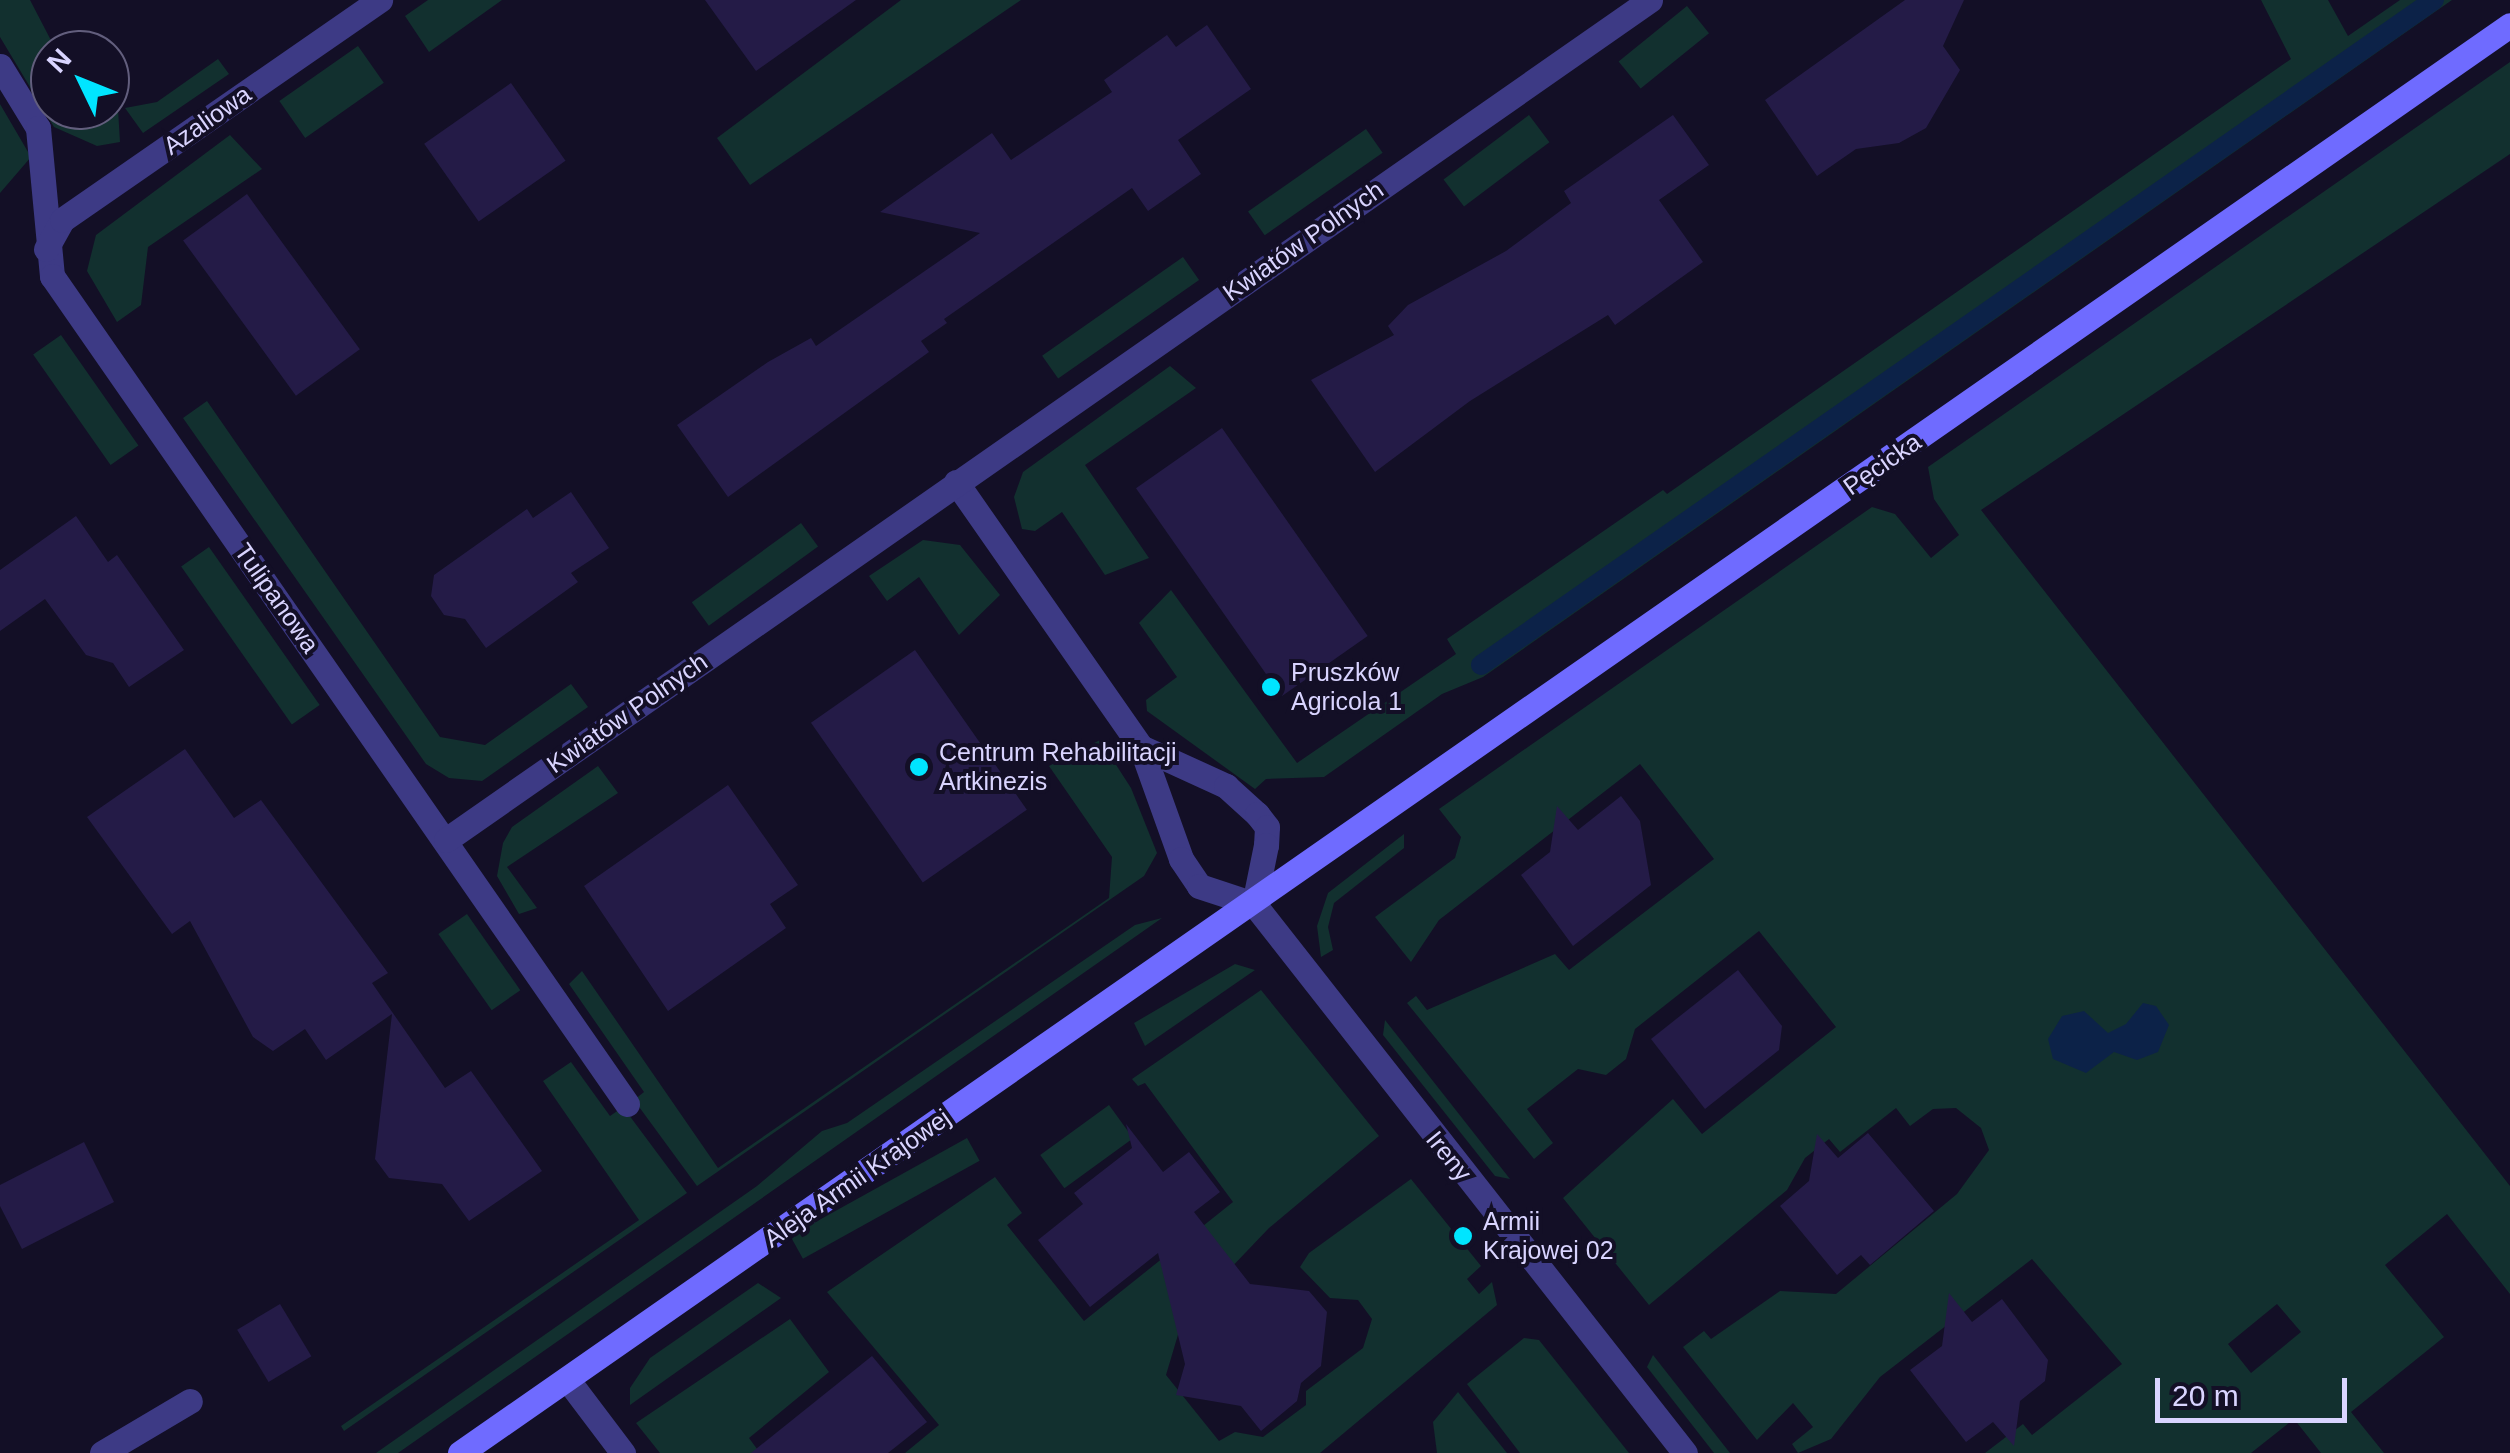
<!DOCTYPE html>
<meta charset="utf-8">
<style>
body{margin:0}
#map{position:relative;width:2510px;height:1453px;overflow:hidden;background:#130f26;font-family:Helvetica,sans-serif}
div>[style]{position:absolute}
[style*='--x']{left:calc(var(--x)*1px);top:calc(var(--y)*1px);width:calc(var(--w)*1px);rotate:calc(var(--a)*1deg)}
.green>*{inset:0;background:#12302f;transform-origin:0 0}
.water>*{inset:0;background:#0c2248}
.stream>*{height:20px;margin:-10px;padding:0 10px;transform-origin:10px;border-radius:10px;background:#0c2248}
.building>*{inset:0;background:#241b47;transform-origin:0 0}
.lane>*{height:25px;margin:-12.5px;padding:0 12.5px;transform-origin:12.5px;border-radius:12.5px;background:#3d3a85}
.street>*{height:25px;margin:-12.5px;padding:0 12.5px;transform-origin:12.5px;border-radius:12.5px;background:#3d3a85}
.secondary>*{height:25px;margin:-12.5px;padding:0 12.5px;transform-origin:12.5px;border-radius:12.5px;background:#6f6bff}
.dots>*{width:28px;height:28px;translate:-50% -50%;box-sizing:border-box;border:5px solid #130f26;border-radius:50%}
span{translate:-50% -50%;white-space:nowrap;text-align:center;line-height:1.15;-webkit-text-stroke:8px #130f26;paint-order:stroke}
.street-label{font-size:25px;color:#d9d4ff}
.poi-label{font-size:25px;color:#d9d4ff}
.left{translate:0 -50%;text-align:left}
.north{position:absolute;left:30px;top:30px;width:100px;height:100px;box-sizing:border-box;background:#130f26;border:2px solid #625e7d;border-radius:50%;rotate:313deg;font-size:28px;font-weight:700;line-height:40px;text-align:center;color:#d9d4ff}
.north::after{content:'';display:block;margin:auto;width:35px;height:45px;background:#00e5ff;clip-path:polygon(50% 0,100% 100%,50% 72%,0 100%)}
.scale{position:absolute;left:2155px;top:1378px;width:192px;height:45px;box-sizing:border-box;border:5px solid #d9d4ff;border-top:0;padding-left:12px;font-size:30px;line-height:35px;white-space:nowrap;color:#d9d4ff;-webkit-text-stroke:8px #130f26;paint-order:stroke}
</style>
<div id="map">
<div class="green">
<div style="clip-path:polygon(0 0,30px 0,56px 50px,50px 50px,50px 110px,118px 109px,120px 142px,97px 146px,54px 127px,0 37px)"></div>
<div style="clip-path:polygon(428px 0,502px 0,429px 52px,405px 16px)"></div>
<div style="clip-path:polygon(901px 0,1021px 0,750px 185px,717px 138px)"></div>
<div style="clip-path:polygon(2261px 0,2328px 0,2348px 36px,2400px 0,2452px 0,1483px 677px,1442px 694px,1324px 777px,1266px 779px,1255px 789px,1147px 711px,1146px 700px,1177px 677px,1139px 623px,1171px 590px,1297px 763px,1456px 654px,1447px 639px,1663px 490px,1667px 494px,2291px 59px)"></div>
<div style="left:1687px;top:6px;width:35px;height:88px;rotate:51deg"></div>
<div style="left:358px;top:46px;width:45px;height:96px;rotate:55deg"></div>
<div style="clip-path:polygon(218px 59px,229px 74px,143px 133px,125px 108px,157px 102px)"></div>
<div style="clip-path:polygon(evenodd,2510px 62px,2510px 154px,1981px 510px,2510px 1186px,2510px 1294px,2447px 1214px,2385px 1265px,2444px 1337px,2351px 1412px,2384px 1453px,2321px 1453px,2294px 1419px,2251px 1453px,1985px 1453px,2023px 1424px,2032px 1435px,2122px 1364px,2032px 1259px,1880px 1377px,1831px 1439px,1798px 1453px,1792px 1444px,1813px 1427px,1793px 1403px,1757px 1440px,1683px 1347px,1704px 1331px,1711px 1339px,1780px 1291px,1836px 1294px,1957px 1194px,1989px 1150px,1981px 1128px,1956px 1108px,1933px 1109px,1910px 1126px,1896px 1108px,1840px 1152px,1829px 1139px,1805px 1158px,1787px 1190px,1649px 1305px,1563px 1198px,1673px 1099px,1702px 1134px,1836px 1027px,1759px 931px,1635px 1029px,1626px 1059px,1606px 1075px,1578px 1069px,1527px 1109px,1553px 1143px,1534px 1159px,1407px 1003px,1416px 996px,1427px 1010px,1555px 954px,1569px 970px,1714px 859px,1640px 764px,1439px 920px,1411px 962px,1375px 917px,1455px 858px,1461px 837px,1439px 809px,1872px 507px,1895px 514px,1931px 558px,1959px 535px,1934px 499px,1928px 467px,2510px 62px,2277px 1304px,2301px 1332px,2251px 1373px,2228px 1344px,2277px 1304px)"></div>
<div style="clip-path:polygon(0 104px,31px 157px,0 193px)"></div>
<div style="left:1529px;top:115px;width:34px;height:107px;rotate:53deg"></div>
<div style="left:1366px;top:129px;width:29px;height:144px;rotate:55deg"></div>
<div style="clip-path:polygon(230px 135px,262px 169px,148px 247px,141px 305px,117px 322px,87px 271px,96px 235px)"></div>
<div style="left:1183px;top:257px;width:28px;height:172px;rotate:55deg"></div>
<div style="left:61px;top:335px;width:135px;height:34px;rotate:55deg"></div>
<div style="clip-path:polygon(1170px 366px,1196px 388px,1085px 465px,1149px 558px,1105px 575px,1062px 512px,1035px 531px,1022px 529px,1014px 497px,1023px 472px)"></div>
<div style="clip-path:polygon(207px 401px,440px 737px,485px 745px,571px 684px,588px 707px,482px 781px,449px 778px,426px 764px,183px 418px)"></div>
<div style="left:801px;top:523px;width:29px;height:135px;rotate:54deg"></div>
<div style="clip-path:polygon(923px 540px,960px 545px,1000px 595px,959px 635px,919px 577px,887px 601px,869px 576px)"></div>
<div style="left:209px;top:547px;width:193px;height:34px;rotate:55deg"></div>
<div style="clip-path:polygon(1100px 740px,1131px 788px,1157px 853px,1144px 876px,697px 1186px,634px 1100px,644px 1092px,569px 984px,582px 971px,718px 1168px,1109px 898px,1112px 857px,1049px 766px)"></div>
<div style="clip-path:polygon(598px 766px,618px 793px,507px 867px,537px 908px,519px 914px,497px 876px,503px 843px,512px 827px)"></div>
<div style="clip-path:polygon(1404px 834px,1404px 848px,1334px 903px,1328px 927px,1333px 950px,1321px 957px,1317px 926px,1328px 893px)"></div>
<div style="left:467px;top:914px;width:93px;height:35px;rotate:55deg"></div>
<div style="clip-path:polygon(1162px 918px,398px 1453px,376px 1453px,757px 1186px,822px 1131px,847px 1123px,1135px 925px)"></div>
<div style="clip-path:polygon(1235px 964px,1255px 970px,1145px 1046px,1134px 1023px)"></div>
<div style="clip-path:polygon(1261px 990px,1379px 1136px,1269px 1228px,1226px 1273px,1180px 1328px,1166px 1375px,1219px 1441px,1235px 1432px,1263px 1437px,1306px 1405px,1306px 1391px,1363px 1348px,1372px 1319px,1358px 1300px,1330px 1298px,1300px 1267px,1309px 1253px,1411px 1179px,1481px 1266px,1467px 1279px,1479px 1294px,1492px 1282px,1497px 1305px,1320px 1453px,905px 1453px,939px 1425px,827px 1292px,995px 1177px,1022px 1213px,1007px 1225px,1084px 1321px,1233px 1202px,1145px 1083px,1138px 1086px,1132px 1079px)"></div>
<div style="clip-path:polygon(1385px 1020px,1510px 1179px,1495px 1176px,1383px 1035px)"></div>
<div style="clip-path:polygon(571px 1062px,610px 1116px,623px 1107px,687px 1193px,344px 1431px,341px 1426px,639px 1220px,543px 1081px)"></div>
<div style="left:1109px;top:1105px;width:41px;height:85px;rotate:54deg"></div>
<div style="left:967px;top:1138px;width:26px;height:202px;rotate:61deg"></div>
<div style="clip-path:polygon(758px 1283px,781px 1298px,630px 1405px,630px 1388px,650px 1358px)"></div>
<div style="clip-path:polygon(790px 1319px,829px 1372px,749px 1438px,760px 1453px,660px 1453px,636px 1423px)"></div>
<div style="clip-path:polygon(1524px 1338px,1539px 1340px,1629px 1453px,1520px 1453px,1467px 1384px)"></div>
<div style="clip-path:polygon(1653px 1355px,1730px 1453px,1714px 1453px,1647px 1367px)"></div>
<div style="clip-path:polygon(1458px 1392px,1507px 1453px,1437px 1453px,1433px 1422px)"></div>
</div>
<div class="water">
<div style="clip-path:polygon(2143px 1003px,2156px 1006px,2169px 1025px,2158px 1052px,2137px 1060px,2114px 1052px,2086px 1073px,2053px 1059px,2048px 1039px,2062px 1016px,2084px 1011px,2108px 1033px,2126px 1024px)"></div>
</div>
<div class="stream">
<div style="--x:1481;--y:665;--w:1162;--a:-34.91"></div>
</div>
<div class="building">
<div style="clip-path:polygon(705px 0,856px 0,756px 71px)"></div>
<div style="clip-path:polygon(1905px 0,1964px 0,1943px 46px,1960px 70px,1926px 128px,1899px 143px,1856px 149px,1817px 176px,1765px 100px)"></div>
<div style="clip-path:polygon(1207px 25px,1251px 89px,1178px 140px,1201px 174px,1148px 211px,1132px 188px,944px 319px,947px 323px,921px 341px,929px 352px,728px 497px,677px 425px,768px 362px,811px 338px,816px 346px,980px 233px,880px 212px,992px 133px,1011px 160px,1112px 92px,1104px 80px,1167px 35px,1176px 47px)"></div>
<div style="left:511px;top:83px;width:95px;height:106px;rotate:55deg"></div>
<div style="clip-path:polygon(1673px 115px,1709px 165px,1659px 200px,1703px 262px,1615px 325px,1608px 315px,1470px 401px,1375px 472px,1311px 380px,1394px 335px,1388px 326px,1408px 305px,1506px 251px,1571px 203px,1564px 191px)"></div>
<div style="left:247px;top:194px;width:192px;height:79px;rotate:54deg"></div>
<div style="left:1222px;top:428px;width:254px;height:105px;rotate:55deg"></div>
<div style="clip-path:polygon(571px 492px,609px 548px,571px 573px,578px 582px,486px 648px,465px 619px,444px 615px,431px 596px,434px 575px,527px 509px,533px 518px)"></div>
<div style="clip-path:polygon(76px 516px,108px 562px,117px 555px,184px 650px,129px 687px,113px 663px,86px 655px,45px 599px,0 631px,0 570px)"></div>
<div style="left:915px;top:650px;width:195px;height:127px;rotate:55deg"></div>
<div style="clip-path:polygon(185px 749px,234px 818px,261px 800px,388px 973px,372px 983px,445px 1088px,471px 1071px,542px 1171px,469px 1221px,442px 1184px,389px 1178px,375px 1159px,392px 1014px,326px 1060px,305px 1029px,273px 1051px,253px 1037px,190px 921px,172px 934px,87px 817px)"></div>
<div style="clip-path:polygon(728px 785px,798px 885px,770px 904px,786px 928px,668px 1011px,584px 886px)"></div>
<div style="clip-path:polygon(1621px 796px,1640px 821px,1651px 885px,1573px 946px,1521px 875px,1550px 852px,1557px 806px,1578px 830px)"></div>
<div style="clip-path:polygon(1738px 970px,1782px 1026px,1779px 1050px,1705px 1109px,1651px 1039px)"></div>
<div style="clip-path:polygon(1126px 1124px,1163px 1172px,1189px 1152px,1220px 1192px,1194px 1212px,1250px 1284px,1309px 1291px,1327px 1312px,1321px 1366px,1301px 1383px,1297px 1401px,1261px 1431px,1241px 1406px,1176px 1395px,1185px 1364px,1158px 1253px,1090px 1307px,1038px 1240px,1083px 1204px,1074px 1193px,1132px 1148px)"></div>
<div style="clip-path:polygon(1868px 1133px,1934px 1211px,1870px 1265px,1861px 1255px,1837px 1275px,1780px 1206px,1809px 1181px,1817px 1134px,1838px 1158px)"></div>
<div style="clip-path:polygon(84px 1142px,114px 1202px,22px 1249px,0 1206px,0 1185px)"></div>
<div style="clip-path:polygon(1949px 1293px,1972px 1322px,2002px 1299px,2048px 1360px,2045px 1381px,2020px 1401px,2014px 1446px,1993px 1422px,1966px 1442px,1910px 1370px,1942px 1346px)"></div>
<div style="left:280px;top:1304px;width:61px;height:50px;rotate:59deg"></div>
<div style="clip-path:polygon(872px 1356px,927px 1422px,888px 1453px,751px 1453px)"></div>
</div>
<div class="lane">
<div style="--x:102;--y:1453;--w:102;--a:-30.6"></div>
</div>
<div class="street">
<div style="--x:0;--y:66;--w:73;--a:58.5"></div>
<div style="--x:38;--y:128;--w:149;--a:84.6"></div>
<div style="--x:52;--y:276;--w:1008;--a:55.22"></div>
<div style="--x:46;--y:249;--w:33;--a:-61"></div>
<div style="--x:62;--y:220;--w:387;--a:-34.7"></div>
<div style="--x:956;--y:482;--w:323;--a:55.1"></div>
<div style="--x:1141;--y:747;--w:119;--a:70.3"></div>
<div style="--x:1181;--y:859;--w:32;--a:56"></div>
<div style="--x:1199;--y:886;--w:58;--a:18.1"></div>
<div style="--x:1141;--y:747;--w:94;--a:24.6"></div>
<div style="--x:1226;--y:786;--w:42;--a:42.1"></div>
<div style="--x:1257;--y:814;--w:16;--a:52"></div>
<div style="--x:1267;--y:827;--w:18;--a:93"></div>
<div style="--x:1266;--y:845;--w:60;--a:101.5"></div>
<div style="--x:446;--y:840;--w:1468;--a:-34.9"></div>
<div style="--x:1254;--y:904;--w:698;--a:51.87"></div>
<div style="--x:567;--y:1379;--w:93;--a:52.9"></div>
</div>
<div class="secondary">
<div style="--x:460;--y:1453;--w:2498;--a:-34.86"></div>
</div>
<div class="dots">
<div style="left:1271px;top:687px;background:#00e5ff"></div>
<div style="left:919px;top:767px;background:#00e5ff"></div>
<div style="left:1463px;top:1236px;background:#00e5ff"></div>
</div>
<div class="street-label">
<span style="left:207px;top:120px;rotate:-35deg">Azaliowa</span>
<span style="left:1303px;top:241px;rotate:-35deg">Kwiatów Polnych</span>
<span style="left:1882px;top:464px;rotate:-35deg">Pęcicka</span>
<span style="left:277px;top:598px;rotate:55deg">Tulipanowa</span>
<span style="left:627px;top:713px;rotate:-35deg">Kwiatów Polnych</span>
<span style="left:1449px;top:1156px;rotate:51deg">Ireny</span>
<span style="left:857px;top:1178px;rotate:-35deg">Aleja Armii Krajowej</span>
</div>
<div class="poi-label">
<span class="left" style="left:1291px;top:687px">Pruszków<br>Agricola 1</span>
<span class="left" style="left:939px;top:767px">Centrum Rehabilitacji<br>Artkinezis</span>
<span class="left" style="left:1483px;top:1236px">Armii<br>Krajowej 02</span>
</div>
<div class="north">N</div>
<div class="scale">20 m</div>
</div>
